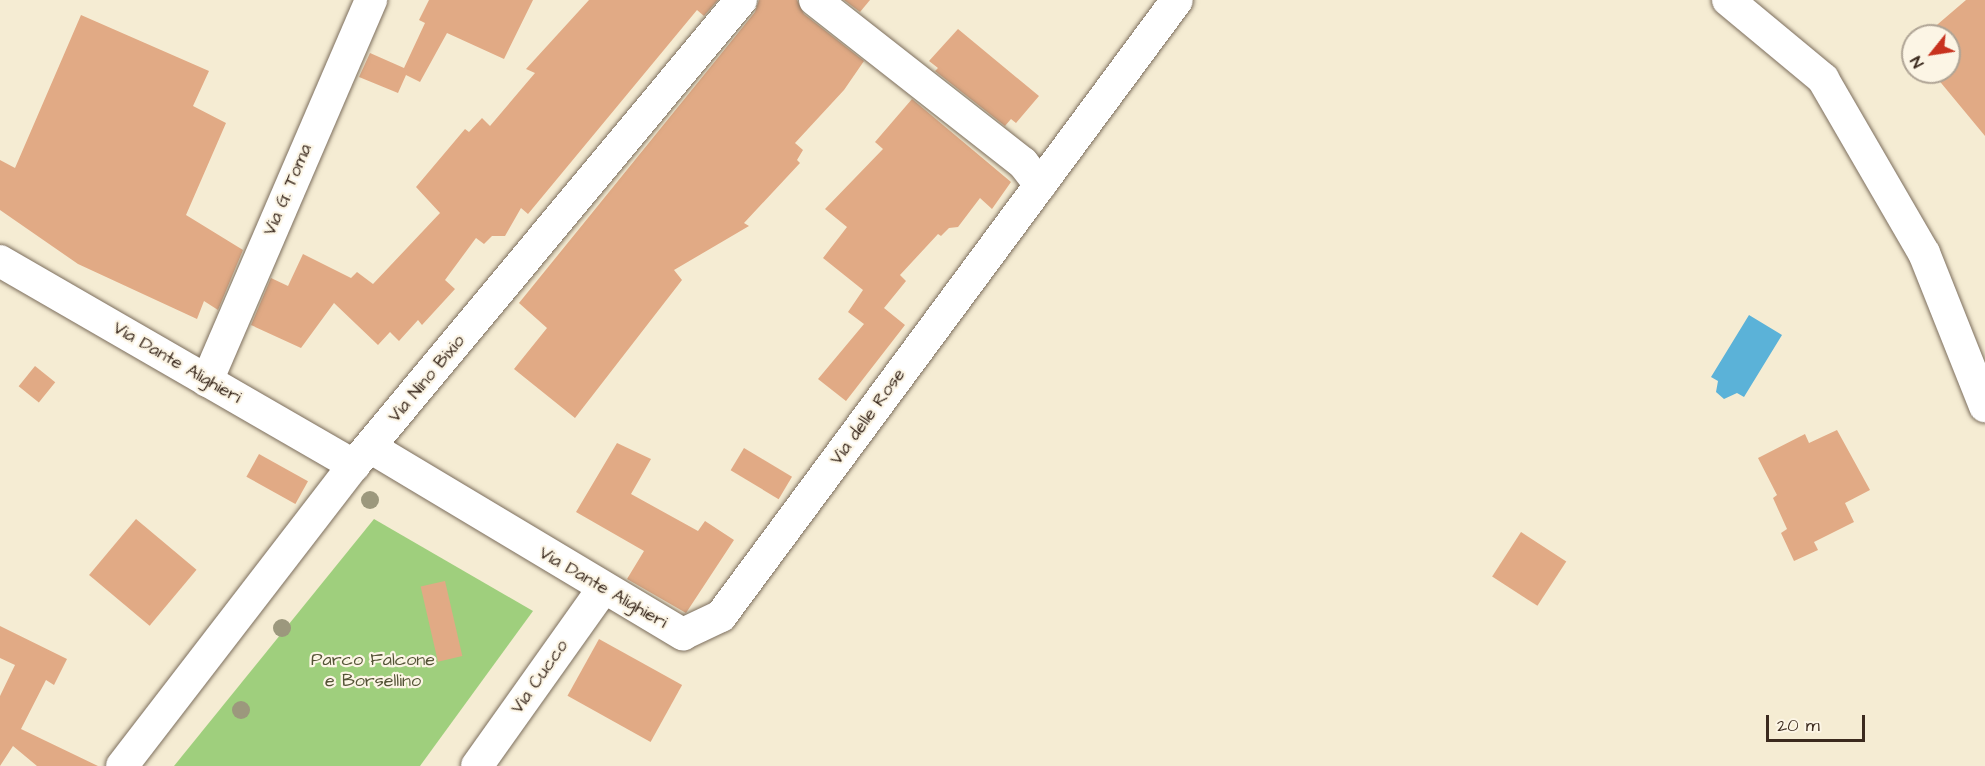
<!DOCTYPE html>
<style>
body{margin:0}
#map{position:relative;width:1985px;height:766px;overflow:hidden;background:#f5ecd3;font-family:"Architects Daughter",sans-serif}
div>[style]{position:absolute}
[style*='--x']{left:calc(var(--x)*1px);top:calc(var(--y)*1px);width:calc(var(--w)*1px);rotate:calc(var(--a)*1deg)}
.green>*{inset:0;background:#9fcf7d}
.water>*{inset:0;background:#5bb2d8}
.building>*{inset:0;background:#e1aa85;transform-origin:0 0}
.roads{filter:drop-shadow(0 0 2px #7c6e5d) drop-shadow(0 0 2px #7c6e5d)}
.minor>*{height:32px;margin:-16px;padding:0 16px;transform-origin:16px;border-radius:16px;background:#fff}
.trees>*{width:18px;height:18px;margin:-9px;border-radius:50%;background:#9c987d}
span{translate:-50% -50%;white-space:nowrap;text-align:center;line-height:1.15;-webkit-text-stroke:4.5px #fcf5e5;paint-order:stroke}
.street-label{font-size:18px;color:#3b2a1e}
.park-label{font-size:18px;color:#545336}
.north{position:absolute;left:1901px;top:24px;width:60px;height:60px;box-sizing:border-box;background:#fcf5e5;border:2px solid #afa495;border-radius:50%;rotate:240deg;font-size:16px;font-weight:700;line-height:24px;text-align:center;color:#3b2a1e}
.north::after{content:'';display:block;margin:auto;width:21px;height:27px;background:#c8321e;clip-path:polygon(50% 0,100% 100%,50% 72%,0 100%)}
.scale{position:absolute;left:1766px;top:715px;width:99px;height:27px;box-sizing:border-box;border:3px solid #3b2a1e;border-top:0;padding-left:8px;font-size:18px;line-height:21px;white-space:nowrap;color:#3b2a1e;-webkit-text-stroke:4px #fcf5e5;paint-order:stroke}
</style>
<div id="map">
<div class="green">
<div style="clip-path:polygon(374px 519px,533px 611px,420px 766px,174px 766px)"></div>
</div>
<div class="water">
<div style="clip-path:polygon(1749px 315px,1782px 335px,1744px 397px,1737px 393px,1724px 399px,1716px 392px,1718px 381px,1711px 377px)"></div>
</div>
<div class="building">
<div style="clip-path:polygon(429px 0,533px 0,504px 59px,447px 33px,420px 82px,406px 75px,398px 93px,359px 77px,370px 53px,404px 68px,425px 23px,419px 20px)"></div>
<div style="clip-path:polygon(589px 0,718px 0,704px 16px,697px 10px,528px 214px,521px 208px,505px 236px,492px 236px,484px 244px,476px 238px,445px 280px,455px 289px,422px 325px,418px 320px,399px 341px,390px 332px,378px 345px,334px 303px,301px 348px,251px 325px,271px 278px,288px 286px,303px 254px,351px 278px,357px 272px,373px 284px,440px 213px,416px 187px,465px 129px,469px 132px,482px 118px,490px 126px,535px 73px,526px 69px)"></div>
<div style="clip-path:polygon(759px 0,797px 0,804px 14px,864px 61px,844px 90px,795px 143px,803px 150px,797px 160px,800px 163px,744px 223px,749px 226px,674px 270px,682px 280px,575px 418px,514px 369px,547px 328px,519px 303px,755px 12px)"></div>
<div style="clip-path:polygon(844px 0,870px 0,860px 12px)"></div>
<div style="clip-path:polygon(1966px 0,1985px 0,1985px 136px,1932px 72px,1949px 72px,1949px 36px,1924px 36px)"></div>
<div style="clip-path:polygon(81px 15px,209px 71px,193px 106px,226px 123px,186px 215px,243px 250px,218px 310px,204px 301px,197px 319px,78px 264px,0 210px,0 160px,15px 168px)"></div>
<div style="clip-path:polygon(958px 29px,1039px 96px,1016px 123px,1011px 119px,1005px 126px,935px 71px,938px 68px,929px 61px)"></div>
<div style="clip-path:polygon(912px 99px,1011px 182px,992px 209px,980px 198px,958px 227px,949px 228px,941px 236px,938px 234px,900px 275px,906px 281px,884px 308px,905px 325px,846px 401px,818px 379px,864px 324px,848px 312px,863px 290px,823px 258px,847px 227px,825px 209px,883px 149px,875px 142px)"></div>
<div style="left:35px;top:366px;width:26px;height:26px;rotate:39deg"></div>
<div style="clip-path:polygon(1837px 430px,1870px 490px,1845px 503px,1854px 522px,1814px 542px,1818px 550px,1794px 561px,1781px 533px,1787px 529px,1773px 498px,1777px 495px,1758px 458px,1805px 434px,1809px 443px)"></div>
<div style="clip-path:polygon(617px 443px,651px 459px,631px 494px,698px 531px,705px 521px,734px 540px,686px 613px,627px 579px,644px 551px,576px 512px)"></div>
<div style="left:744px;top:448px;width:56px;height:26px;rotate:31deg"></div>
<div style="left:259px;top:454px;width:56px;height:26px;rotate:29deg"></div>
<div style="left:136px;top:519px;width:79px;height:73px;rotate:40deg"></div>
<div style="left:1521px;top:532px;width:54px;height:53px;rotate:33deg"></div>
<div style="left:445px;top:581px;width:77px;height:25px;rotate:77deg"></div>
<div style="clip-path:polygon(0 626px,67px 659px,54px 685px,46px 680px,21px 729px,98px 766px,37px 766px,13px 746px,0 766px,0 696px,15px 665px,0 658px)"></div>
<div style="left:599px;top:639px;width:95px;height:65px;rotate:29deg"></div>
</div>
<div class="roads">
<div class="minor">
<div style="--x:815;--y:0;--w:264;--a:38.1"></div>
<div style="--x:1023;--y:163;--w:28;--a:52"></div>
<div style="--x:1728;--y:0;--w:124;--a:39.7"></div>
<div style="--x:1823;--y:79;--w:201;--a:59.9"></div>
<div style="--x:1924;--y:253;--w:165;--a:68.3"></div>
<div style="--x:0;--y:261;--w:409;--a:30"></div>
<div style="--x:207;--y:381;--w:415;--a:-66.7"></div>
<div style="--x:370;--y:447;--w:365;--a:30.9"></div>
<div style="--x:683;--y:634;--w:42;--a:-25.3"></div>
<div style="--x:721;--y:616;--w:766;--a:-53.49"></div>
<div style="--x:122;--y:766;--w:380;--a:-52.4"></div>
<div style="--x:354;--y:465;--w:605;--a:-50.23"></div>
<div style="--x:477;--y:766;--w:217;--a:-54.6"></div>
</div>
</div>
<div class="trees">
<div style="left:370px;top:500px"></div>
<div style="left:282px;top:628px"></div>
<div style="left:241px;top:710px"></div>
</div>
<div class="street-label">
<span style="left:288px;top:190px;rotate:-67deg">Via G. Toma</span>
<span style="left:177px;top:363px;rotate:30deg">Via Dante Alighieri</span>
<span style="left:427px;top:379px;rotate:-50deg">Via Nino Bixio</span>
<span style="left:868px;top:417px;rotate:-54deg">Via delle Rose</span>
<span style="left:603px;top:588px;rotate:30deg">Via Dante Alighieri</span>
<span style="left:540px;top:677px;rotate:-55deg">Via Cucco</span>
</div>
<div class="park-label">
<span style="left:373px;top:671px">Parco Falcone<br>e Borsellino</span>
</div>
<div class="north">N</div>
<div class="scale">20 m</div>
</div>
